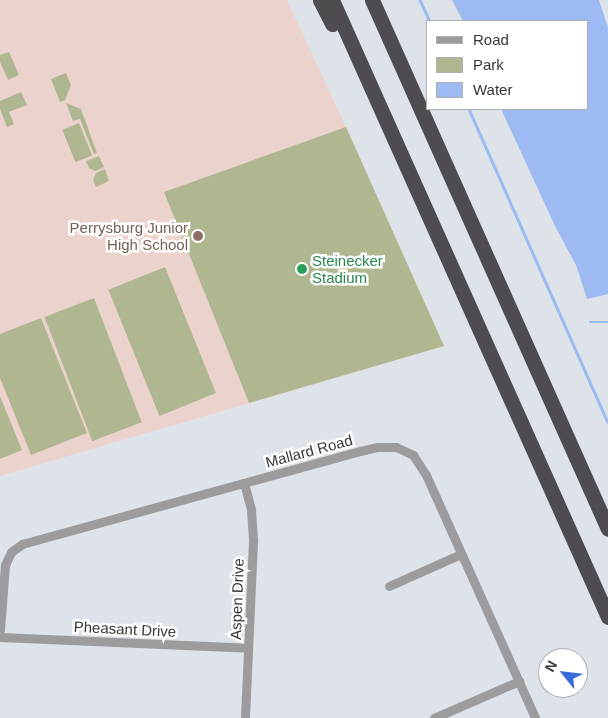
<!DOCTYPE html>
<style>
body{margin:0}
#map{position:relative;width:608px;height:718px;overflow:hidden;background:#dee3e9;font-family:Arial,sans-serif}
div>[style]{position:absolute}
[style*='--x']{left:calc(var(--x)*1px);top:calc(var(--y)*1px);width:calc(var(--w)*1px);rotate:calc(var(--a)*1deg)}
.education>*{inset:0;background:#ecd2cd}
.green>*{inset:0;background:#aeb790;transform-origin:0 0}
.water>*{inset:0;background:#9ebaf3}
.stream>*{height:2.5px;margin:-1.25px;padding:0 1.25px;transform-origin:1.25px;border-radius:1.25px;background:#9ebaf3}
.minor>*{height:9px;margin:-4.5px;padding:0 4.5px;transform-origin:4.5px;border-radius:4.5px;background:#9c9b9e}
.motorway>*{height:15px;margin:-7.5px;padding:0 7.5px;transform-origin:7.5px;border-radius:7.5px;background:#4e4b51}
.dots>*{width:14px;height:14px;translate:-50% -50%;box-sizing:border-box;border:2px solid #fff;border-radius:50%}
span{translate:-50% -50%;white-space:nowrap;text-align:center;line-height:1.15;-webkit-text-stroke:5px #fff;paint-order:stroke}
.education-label{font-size:15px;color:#785e54}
.right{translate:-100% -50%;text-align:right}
.leisure-label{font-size:15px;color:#27864d}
.left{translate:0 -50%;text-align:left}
.street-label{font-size:15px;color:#353739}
.legend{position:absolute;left:426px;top:20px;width:162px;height:90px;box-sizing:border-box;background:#fff;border:1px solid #aeafb0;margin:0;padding:6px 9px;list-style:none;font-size:15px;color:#353739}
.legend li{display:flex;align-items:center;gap:10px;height:25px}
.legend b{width:25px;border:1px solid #aeafb0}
.north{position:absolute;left:538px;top:648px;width:50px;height:50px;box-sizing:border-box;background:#fff;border:1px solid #aeafb0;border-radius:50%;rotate:299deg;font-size:14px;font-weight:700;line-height:20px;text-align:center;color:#353739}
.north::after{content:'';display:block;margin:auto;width:18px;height:22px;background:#386cdb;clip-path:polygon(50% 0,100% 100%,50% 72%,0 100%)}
</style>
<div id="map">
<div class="education">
<div style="clip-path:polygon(0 0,287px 0,346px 127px,444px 346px,0 476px)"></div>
</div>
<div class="green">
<div style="clip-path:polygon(9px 52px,19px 75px,8px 80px,0 62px,0 55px)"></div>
<div style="clip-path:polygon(66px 73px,71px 85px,65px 100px,60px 102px,51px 79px)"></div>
<div style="clip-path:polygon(21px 92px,27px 105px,9px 112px,14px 124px,7px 127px,0 109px,0 101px)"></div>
<div style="clip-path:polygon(66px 103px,81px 109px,97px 153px,94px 154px,80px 119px,73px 121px)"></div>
<div style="left:79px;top:123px;width:35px;height:18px;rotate:68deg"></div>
<div style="clip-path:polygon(346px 127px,444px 346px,249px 403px,164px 192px)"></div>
<div style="clip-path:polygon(99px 156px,104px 167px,95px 171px,89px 168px,86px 161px)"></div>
<div style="clip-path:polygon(105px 169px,109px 181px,96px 187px,93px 180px,96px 173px)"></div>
<div style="left:165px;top:267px;width:136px;height:61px;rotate:68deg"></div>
<div style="left:94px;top:298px;width:133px;height:53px;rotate:69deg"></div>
<div style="clip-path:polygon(41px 318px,87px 433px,31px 455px,0 378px,0 334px)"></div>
<div style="clip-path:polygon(0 396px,22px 450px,0 459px)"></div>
</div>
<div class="water">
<div style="clip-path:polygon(452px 0,599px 0,608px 28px,608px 294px,587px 299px,576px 265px,556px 228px,501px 109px,587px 109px,587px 21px,463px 21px)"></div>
</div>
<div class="stream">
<div style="--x:420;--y:0;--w:23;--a:65"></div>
<div style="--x:469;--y:109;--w:342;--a:66.1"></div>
<div style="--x:590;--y:322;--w:18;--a:0"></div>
</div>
<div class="minor">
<div style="--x:244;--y:483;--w:28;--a:75"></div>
<div style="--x:251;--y:510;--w:31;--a:86"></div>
<div style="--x:253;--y:541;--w:177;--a:92.6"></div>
<div style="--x:389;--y:586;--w:79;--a:-24"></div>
<div style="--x:0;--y:630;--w:65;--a:-85.6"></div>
<div style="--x:5;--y:565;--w:14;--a:-65"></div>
<div style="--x:11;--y:552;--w:14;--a:-36"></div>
<div style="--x:22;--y:544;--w:351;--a:-15.4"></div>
<div style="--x:360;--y:451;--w:18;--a:-13"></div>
<div style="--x:378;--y:447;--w:18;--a:0"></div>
<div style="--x:396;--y:447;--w:19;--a:25"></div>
<div style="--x:413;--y:455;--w:24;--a:57"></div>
<div style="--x:426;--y:475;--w:266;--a:65.8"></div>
<div style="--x:0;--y:637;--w:248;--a:2.5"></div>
<div style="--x:434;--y:718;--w:93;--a:-23.5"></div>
</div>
<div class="motorway">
<div style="--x:320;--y:0;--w:27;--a:63"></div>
<div style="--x:332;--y:0;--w:676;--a:65.9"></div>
<div style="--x:372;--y:0;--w:579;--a:65.96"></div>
</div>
<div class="dots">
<div style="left:198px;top:236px;background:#8d6e63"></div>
<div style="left:302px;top:269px;background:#2e9e5b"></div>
</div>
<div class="education-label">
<span class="right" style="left:188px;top:236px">Perrysburg Junior<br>High School</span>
</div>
<div class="leisure-label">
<span class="left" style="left:312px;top:269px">Steinecker<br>Stadium</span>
</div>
<div class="street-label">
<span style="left:309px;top:451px;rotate:-15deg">Mallard Road</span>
<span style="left:237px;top:599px;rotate:-88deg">Aspen Drive</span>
<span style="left:125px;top:629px;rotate:3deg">Pheasant Drive</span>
</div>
<ul class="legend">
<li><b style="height:6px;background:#9c9b9e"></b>Road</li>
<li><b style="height:14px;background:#aeb790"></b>Park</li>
<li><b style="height:14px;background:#9ebaf3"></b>Water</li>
</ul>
<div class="north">N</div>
</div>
